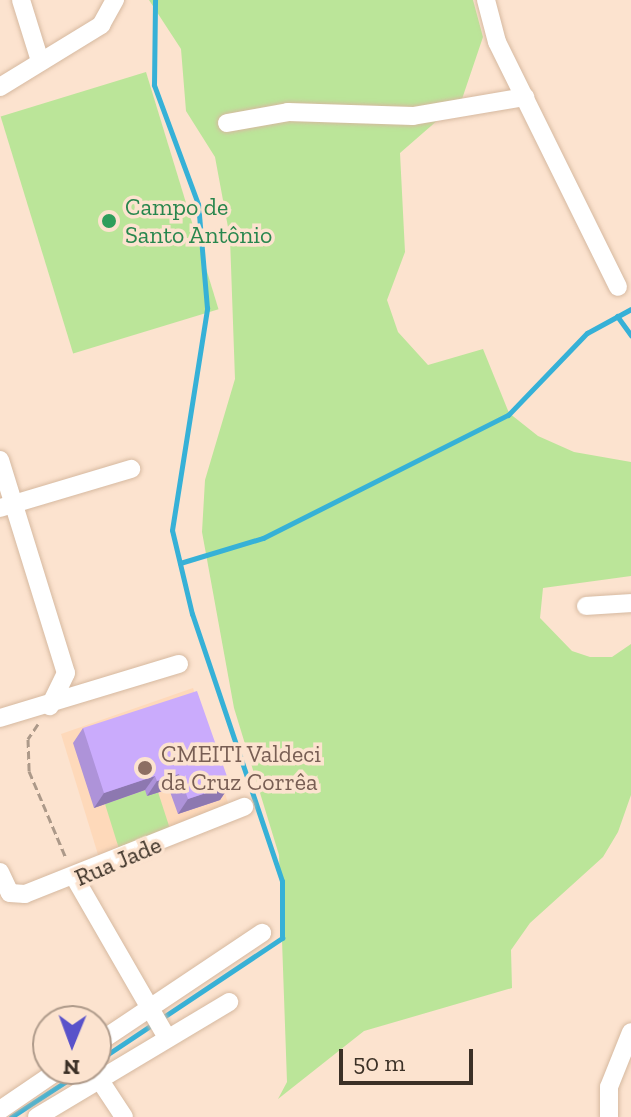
<!DOCTYPE html>
<meta charset="utf-8">
<style>
body{margin:0}
#map{position:relative;width:631px;height:1117px;overflow:hidden;background:#fce3cf;font-family:"Zilla Slab",serif}
div>[style]{position:absolute}
[style*='--x']{left:calc(var(--x)*1px);top:calc(var(--y)*1px);width:calc(var(--w)*1px);rotate:calc(var(--a)*1deg)}
.built>*{inset:0;background:#fed9ba}
.green>*{inset:0;background:#bbe599;transform-origin:0 0}
.stream>*{height:5px;margin:-2.5px;padding:0 2.5px;transform-origin:2.5px;border-radius:2.5px;background:#36b1d7}
.path>*{height:3px;margin-top:-1.5px;transform-origin:0;background:repeating-linear-gradient(90deg,#ac9989 0 8px,transparent 0 12px)}
.roads{filter:drop-shadow(0 0 2px #d6b9a0) drop-shadow(0 0 2px #d6b9a0)}
.minor>*{height:18px;margin:-9px;padding:0 9px;transform-origin:9px;border-radius:9px;background:#fff}
.wall>*{inset:0;background:#ae93d9}
.shaded-wall>*{inset:0;background:#8d78b0}
.building>*{inset:0;background:#caabfc}
.dots>*{width:22px;height:22px;translate:-50% -50%;box-sizing:border-box;border:4px solid #fce3cf;border-radius:50%}
span{translate:-50% -50%;white-space:nowrap;text-align:center;line-height:1.15;-webkit-text-stroke:7px #fce3cf;paint-order:stroke}
.leisure-label{font-size:24px;color:#27864d}
.left{translate:0 -50%;text-align:left}
.education-label{font-size:24px;color:#785e54}
.street-label{font-size:24px;color:#3b3026}
.north{position:absolute;left:32px;top:1005px;width:80px;height:80px;box-sizing:border-box;background:#fce3cf;border:2px solid #af9b8b;border-radius:50%;rotate:181deg;font-size:22px;font-weight:700;line-height:32px;text-align:center;color:#3b3026}
.north::after{content:'';display:block;margin:auto;width:28px;height:36px;background:#5952ca;clip-path:polygon(50% 0,100% 100%,50% 72%,0 100%)}
.scale{position:absolute;left:339px;top:1049px;width:134px;height:36px;box-sizing:border-box;border:4px solid #3b3026;border-top:0;padding-left:10px;font-size:24px;line-height:28px;white-space:nowrap;color:#3b3026;-webkit-text-stroke:6px #fce3cf;paint-order:stroke}
</style>
<div id="map">
<div class="built">
<div style="clip-path:polygon(193px 688px,228px 803px,100px 861px,61px 734px)"></div>
</div>
<div class="green">
<div style="clip-path:polygon(149px 0,473px 0,483px 37px,462px 99px,400px 153px,405px 252px,387px 300px,398px 332px,428px 365px,483px 349px,509px 413px,538px 436px,574px 452px,631px 462px,631px 576px,543px 588px,540px 618px,572px 651px,590px 657px,612px 657px,631px 644px,631px 795px,618px 832px,603px 857px,530px 923px,511px 950px,512px 988px,364px 1031px,278px 1099px,287px 1082px,279px 855px,234px 708px,202px 532px,205px 480px,235px 379px,230px 238px,215px 157px,186px 111px,181px 49px)"></div>
<div style="left:146px;top:72px;width:248px;height:152px;rotate:73deg"></div>
<div style="clip-path:polygon(145px 790px,158px 792px,170px 829px,120px 852px,105px 804px)"></div>
</div>
<div class="stream">
<div style="--x:617;--y:316;--w:24;--a:54"></div>
<div style="--x:180;--y:563;--w:87;--a:-16.8"></div>
<div style="--x:263;--y:538;--w:274;--a:-26.7"></div>
<div style="--x:508;--y:415;--w:114;--a:-46.1"></div>
<div style="--x:587;--y:333;--w:50;--a:-28.6"></div>
<div style="--x:96;--y:1062;--w:224;--a:-33.7"></div>
<div style="--x:282;--y:938;--w:57;--a:-90"></div>
<div style="--x:282;--y:881;--w:282;--a:-108.6"></div>
<div style="--x:192;--y:614;--w:86;--a:-103.4"></div>
<div style="--x:172;--y:530;--w:225;--a:-81"></div>
<div style="--x:207;--y:308;--w:104;--a:-94.9"></div>
<div style="--x:198;--y:204;--w:127;--a:-110.3"></div>
<div style="--x:154;--y:85;--w:85;--a:-89.3"></div>
<div style="--x:11;--y:1117;--w:88;--a:-33"></div>
</div>
<div class="path">
<div style="--x:38;--y:724;--w:18;--a:124"></div>
<div style="--x:28;--y:739;--w:32;--a:88"></div>
<div style="--x:29;--y:771;--w:95;--a:67"></div>
</div>
<div class="roads">
<div class="minor">
<div style="--x:21;--y:0;--w:64;--a:72.7"></div>
<div style="--x:486;--y:0;--w:43;--a:75.3"></div>
<div style="--x:497;--y:42;--w:273;--a:63.7"></div>
<div style="--x:0;--y:87;--w:119;--a:-31.5"></div>
<div style="--x:101;--y:25;--w:29;--a:-61"></div>
<div style="--x:227;--y:123;--w:62;--a:-10.2"></div>
<div style="--x:288;--y:112;--w:125;--a:1.8"></div>
<div style="--x:413;--y:116;--w:114;--a:-9.6"></div>
<div style="--x:0;--y:460;--w:223;--a:72.8"></div>
<div style="--x:66;--y:673;--w:37;--a:116"></div>
<div style="--x:0;--y:508;--w:137;--a:-16.6"></div>
<div style="--x:586;--y:606;--w:45;--a:-3.8"></div>
<div style="--x:0;--y:718;--w:187;--a:-16.8"></div>
<div style="--x:0;--y:872;--w:23;--a:65"></div>
<div style="--x:10;--y:893;--w:15;--a:4"></div>
<div style="--x:25;--y:894;--w:236;--a:-21.7"></div>
<div style="--x:76;--y:880;--w:180;--a:60"></div>
<div style="--x:96;--y:1044;--w:200;--a:-33.8"></div>
<div style="--x:97;--y:1076;--w:49;--a:56.6"></div>
<div style="--x:0;--y:1110;--w:73;--a:-34.3"></div>
<div style="--x:37;--y:1117;--w:224;--a:-30.9"></div>
<div style="--x:609;--y:1117;--w:30;--a:-90"></div>
<div style="--x:609;--y:1087;--w:59;--a:-68.2"></div>
</div>
</div>
<div class="wall">
<div style="clip-path:polygon(83px 728px,230px 785px,220px 800px,178px 814px,169px 789px,147px 796px,145px 790px,94px 808px,73px 743px)"></div>
</div>
<div class="shaded-wall">
<div style="clip-path:polygon(179px 774px,169px 789px,147px 796px,157px 781px)"></div>
<div style="clip-path:polygon(155px 776px,145px 790px,94px 808px,104px 793px)"></div>
<div style="clip-path:polygon(230px 785px,220px 800px,178px 814px,188px 799px)"></div>
</div>
<div class="building">
<div style="clip-path:polygon(197px 691px,230px 785px,188px 799px,179px 774px,157px 781px,155px 776px,104px 793px,83px 728px)"></div>
</div>
<div class="dots">
<div style="left:109px;top:221px;background:#2e9e5b"></div>
<div style="left:145px;top:768px;background:#8d6e63"></div>
</div>
<div class="leisure-label">
<span class="left" style="left:125px;top:221px">Campo de<br>Santo Antônio</span>
</div>
<div class="education-label">
<span class="left" style="left:161px;top:768px">CMEITI Valdeci<br>da Cruz Corrêa</span>
</div>
<div class="street-label">
<span style="left:118px;top:861px;rotate:-23deg">Rua Jade</span>
</div>
<div class="north">N</div>
<div class="scale">50 m</div>
</div>
